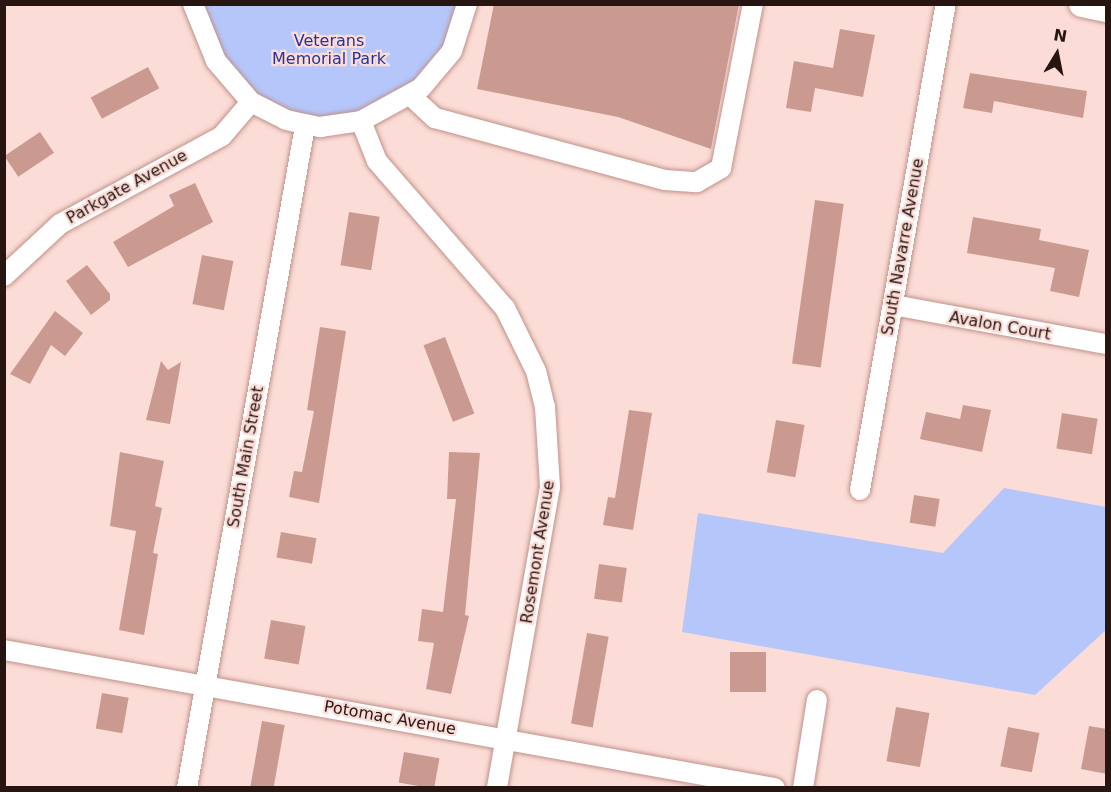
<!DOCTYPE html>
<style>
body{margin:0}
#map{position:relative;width:1111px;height:792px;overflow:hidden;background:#fbdcd6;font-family:"DejaVu Sans",sans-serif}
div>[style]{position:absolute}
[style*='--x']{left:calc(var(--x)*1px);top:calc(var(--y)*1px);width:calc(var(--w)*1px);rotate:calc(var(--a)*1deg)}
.green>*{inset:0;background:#b5c6fb}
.building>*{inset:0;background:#ca9a91;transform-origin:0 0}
.roads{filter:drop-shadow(0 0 2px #c19188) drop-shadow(0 0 2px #c19188)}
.minor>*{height:20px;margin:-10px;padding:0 10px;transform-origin:10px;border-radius:10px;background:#fff}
.major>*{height:26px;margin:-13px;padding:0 13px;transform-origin:13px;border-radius:13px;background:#fff}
span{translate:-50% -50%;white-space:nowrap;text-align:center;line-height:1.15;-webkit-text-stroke:4.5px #fbdcd6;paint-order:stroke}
.park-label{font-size:16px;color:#25339a}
.street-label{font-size:16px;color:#271512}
.frame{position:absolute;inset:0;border:6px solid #271512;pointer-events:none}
.north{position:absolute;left:1027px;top:24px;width:60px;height:60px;-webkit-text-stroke:4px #fbdcd6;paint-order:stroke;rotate:10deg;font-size:16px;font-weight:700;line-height:24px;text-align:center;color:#271512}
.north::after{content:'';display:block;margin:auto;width:21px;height:27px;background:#271512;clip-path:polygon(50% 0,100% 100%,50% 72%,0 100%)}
</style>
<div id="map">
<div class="green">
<div style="clip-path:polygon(193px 5px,467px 5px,421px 88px,320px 127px,251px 102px)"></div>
<div style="clip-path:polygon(1004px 488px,1106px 507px,1106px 630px,1035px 695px,682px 632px,698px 513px,943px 553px)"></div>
</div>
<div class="building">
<div style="clip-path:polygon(494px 4px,739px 4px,711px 149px,618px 117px,477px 89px)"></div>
<div style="clip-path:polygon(840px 29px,875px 35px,863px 97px,815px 88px,811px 112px,786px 108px,794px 61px,833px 68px)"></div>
<div style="left:148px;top:67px;width:24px;height:65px;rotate:62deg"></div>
<div style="clip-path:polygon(970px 73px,1087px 91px,1083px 118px,994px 101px,992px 113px,963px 108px)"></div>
<div style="left:40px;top:132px;width:25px;height:43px;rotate:56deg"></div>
<div style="clip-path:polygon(195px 183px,213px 222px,128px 267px,113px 242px,174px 206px,169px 195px)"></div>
<div style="left:815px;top:200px;width:29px;height:165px;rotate:8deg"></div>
<div style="left:349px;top:212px;width:31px;height:54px;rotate:9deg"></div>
<div style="clip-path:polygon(973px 217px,1041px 229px,1039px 240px,1089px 250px,1079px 297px,1050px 291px,1055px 268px,967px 253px)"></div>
<div style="left:202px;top:255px;width:32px;height:50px;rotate:11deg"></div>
<div style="clip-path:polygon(87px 265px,110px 294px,110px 300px,91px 315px,66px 281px)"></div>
<div style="clip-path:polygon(55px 311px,83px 333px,65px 356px,51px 345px,30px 384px,10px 374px)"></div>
<div style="clip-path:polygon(320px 327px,346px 331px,319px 503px,289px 497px,294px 471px,302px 472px,314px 411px,307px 410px)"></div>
<div style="left:445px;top:337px;width:82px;height:23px;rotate:69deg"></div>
<div style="clip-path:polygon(161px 361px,168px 370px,181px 362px,170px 424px,146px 420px)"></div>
<div style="clip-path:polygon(963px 405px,991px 410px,982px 452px,920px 439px,926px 412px,960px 419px)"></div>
<div style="clip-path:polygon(629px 410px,652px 413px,633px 530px,603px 525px,608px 497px,615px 498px)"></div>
<div style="left:1062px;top:413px;width:36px;height:36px;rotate:9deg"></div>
<div style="left:776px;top:420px;width:29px;height:53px;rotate:10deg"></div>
<div style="clip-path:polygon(120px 452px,164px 461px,155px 506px,162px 508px,153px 553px,158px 554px,144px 635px,119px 630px,136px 531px,110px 526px)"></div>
<div style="clip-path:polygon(449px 452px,480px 453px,465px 615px,469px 616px,451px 694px,426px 689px,434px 643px,418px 641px,422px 609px,443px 612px,456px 499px,447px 499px)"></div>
<div style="left:914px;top:495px;width:26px;height:28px;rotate:9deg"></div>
<div style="left:281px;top:532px;width:36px;height:26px;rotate:10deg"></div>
<div style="left:599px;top:564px;width:28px;height:35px;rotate:8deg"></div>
<div style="left:271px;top:620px;width:35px;height:39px;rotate:10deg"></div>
<div style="left:587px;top:633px;width:22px;height:92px;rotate:10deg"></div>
<div style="left:766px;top:652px;width:40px;height:36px;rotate:90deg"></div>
<div style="left:102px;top:693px;width:27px;height:36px;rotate:10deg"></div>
<div style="left:896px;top:707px;width:34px;height:55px;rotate:10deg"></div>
<div style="left:262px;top:721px;width:23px;height:68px;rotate:10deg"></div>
<div style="clip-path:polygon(1089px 726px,1107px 729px,1107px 774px,1081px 769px)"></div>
<div style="left:1008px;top:727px;width:32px;height:40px;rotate:11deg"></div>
<div style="left:404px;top:752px;width:36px;height:31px;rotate:10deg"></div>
</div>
<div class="roads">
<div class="minor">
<div style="--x:193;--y:4;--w:61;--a:68"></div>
<div style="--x:216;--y:61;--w:54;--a:49.5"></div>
<div style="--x:251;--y:102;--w:39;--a:27"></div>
<div style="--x:286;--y:120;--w:35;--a:12"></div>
<div style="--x:320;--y:127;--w:41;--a:-8.3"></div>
<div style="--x:361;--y:121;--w:68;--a:-28.8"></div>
<div style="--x:421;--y:88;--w:48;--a:-50"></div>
<div style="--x:452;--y:51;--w:49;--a:-72.3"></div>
<div style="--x:410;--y:95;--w:34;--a:43"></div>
<div style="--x:435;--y:118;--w:238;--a:15.1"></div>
<div style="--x:665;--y:180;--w:32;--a:4"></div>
<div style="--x:697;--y:182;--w:28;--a:-30"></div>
<div style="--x:721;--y:168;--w:167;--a:-79"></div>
<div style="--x:361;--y:121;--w:43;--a:68.2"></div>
<div style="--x:377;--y:161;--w:195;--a:49"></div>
<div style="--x:505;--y:308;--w:70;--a:63.8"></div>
<div style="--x:536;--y:371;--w:37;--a:76"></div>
<div style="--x:545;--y:407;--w:80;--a:86.4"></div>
<div style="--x:550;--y:487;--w:306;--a:100"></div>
<div style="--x:4;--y:276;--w:76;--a:-42.9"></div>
<div style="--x:60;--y:224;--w:184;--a:-28.5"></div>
<div style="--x:222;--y:136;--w:45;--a:-49.5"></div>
<div style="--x:893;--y:305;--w:217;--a:10.4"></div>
<div style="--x:860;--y:490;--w:494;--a:-80"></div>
<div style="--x:4;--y:650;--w:783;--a:10.15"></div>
<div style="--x:187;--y:788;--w:672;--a:-79.89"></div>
<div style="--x:803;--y:788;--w:89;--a:-81"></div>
</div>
<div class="major">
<div style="--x:1082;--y:4;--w:25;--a:12"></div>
</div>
</div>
<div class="park-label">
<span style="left:329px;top:50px">Veterans<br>Memorial Park</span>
</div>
<div class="street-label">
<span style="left:127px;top:187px;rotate:-29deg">Parkgate Avenue</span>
<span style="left:903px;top:247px;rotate:-80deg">South Navarre Avenue</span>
<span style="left:1000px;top:326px;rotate:10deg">Avalon Court</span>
<span style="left:246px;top:457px;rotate:-80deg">South Main Street</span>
<span style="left:538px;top:552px;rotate:-81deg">Rosemont Avenue</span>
<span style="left:390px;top:718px;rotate:10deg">Potomac Avenue</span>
</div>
<div class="frame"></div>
<div class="north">N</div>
</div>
